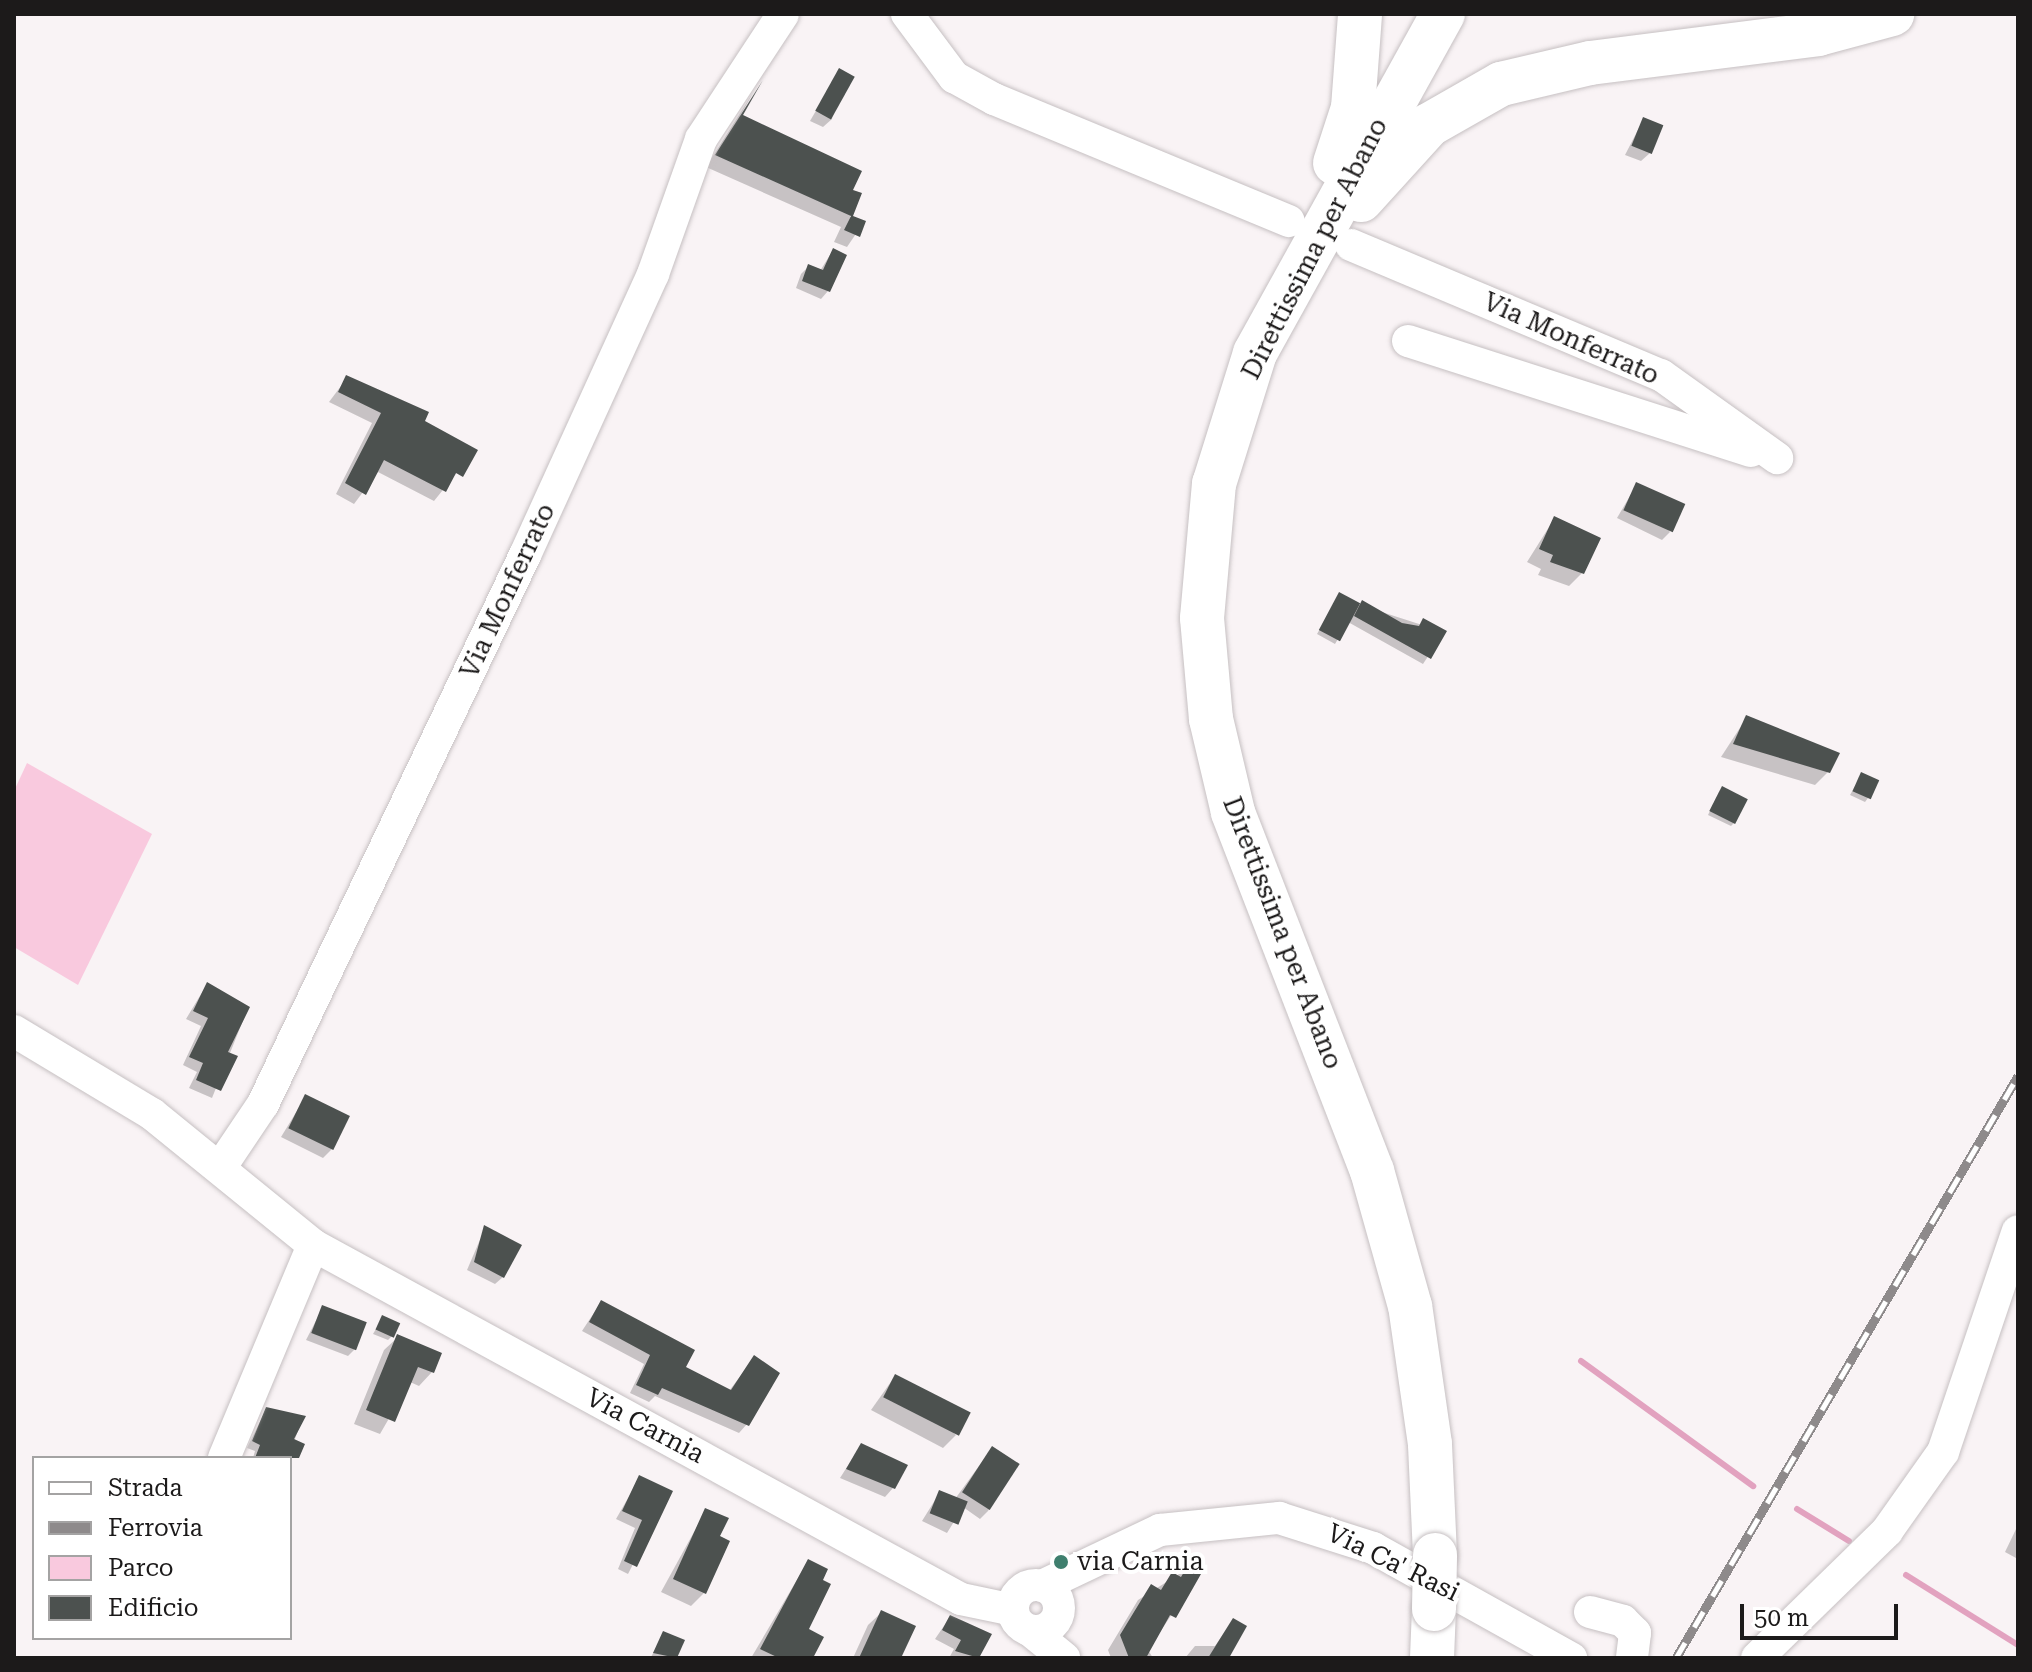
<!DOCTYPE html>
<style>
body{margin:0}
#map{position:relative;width:2032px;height:1672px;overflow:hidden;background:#f9f3f5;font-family:"Roboto Serif",serif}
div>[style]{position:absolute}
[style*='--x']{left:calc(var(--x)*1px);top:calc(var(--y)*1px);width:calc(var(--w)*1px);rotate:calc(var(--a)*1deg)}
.green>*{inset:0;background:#f9c9de}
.shadow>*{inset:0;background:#0003}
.stream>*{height:6px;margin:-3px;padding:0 3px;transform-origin:3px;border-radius:3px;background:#e2a2bf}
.building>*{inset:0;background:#4c514f;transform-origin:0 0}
.roads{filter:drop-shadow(0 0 2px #c6c0c2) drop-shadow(0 0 2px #c6c0c2)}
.minor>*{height:32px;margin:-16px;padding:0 16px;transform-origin:16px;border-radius:16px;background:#fff}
.minor>.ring{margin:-16px;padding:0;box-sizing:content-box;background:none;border:32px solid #fff;border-radius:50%}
.highway>*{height:44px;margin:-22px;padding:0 22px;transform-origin:22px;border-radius:22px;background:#fff}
.rail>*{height:9px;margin-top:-4.5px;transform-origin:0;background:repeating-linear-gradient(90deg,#fff 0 18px,#8e8a8b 0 36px);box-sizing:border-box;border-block:2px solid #8e8a8b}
.bridges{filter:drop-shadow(0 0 2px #c6c0c2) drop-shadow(0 0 2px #c6c0c2)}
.highway-bridge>*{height:44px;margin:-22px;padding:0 22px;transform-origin:22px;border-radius:22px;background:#fff}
.dots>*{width:22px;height:22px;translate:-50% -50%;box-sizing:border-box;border:4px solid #fff;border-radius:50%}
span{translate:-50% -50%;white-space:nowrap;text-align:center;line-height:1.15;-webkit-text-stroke:8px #fff;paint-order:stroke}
.street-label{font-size:26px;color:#1c1a1a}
.poi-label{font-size:26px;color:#1c1a1a}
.left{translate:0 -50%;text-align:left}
.frame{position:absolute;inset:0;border:16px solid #1c1a1a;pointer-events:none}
.legend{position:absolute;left:32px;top:1456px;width:260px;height:184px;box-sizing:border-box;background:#fff;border:2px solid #a4a3a3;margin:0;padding:10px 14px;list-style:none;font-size:24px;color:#1c1a1a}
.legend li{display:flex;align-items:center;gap:16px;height:40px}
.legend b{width:40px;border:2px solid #a4a3a3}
.scale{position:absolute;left:1740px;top:1604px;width:158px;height:36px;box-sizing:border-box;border:4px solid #1c1a1a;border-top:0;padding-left:10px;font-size:24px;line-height:28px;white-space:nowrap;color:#1c1a1a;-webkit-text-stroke:6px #fff;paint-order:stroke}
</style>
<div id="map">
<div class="green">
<div style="clip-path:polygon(27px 763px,152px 834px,78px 985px,14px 947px,14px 791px)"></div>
</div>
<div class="shadow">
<div style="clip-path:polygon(839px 71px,832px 119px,823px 127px,810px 121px)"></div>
<div style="clip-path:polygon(754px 91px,740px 116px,859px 195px,850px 217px,864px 222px,847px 247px,834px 242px,841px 227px,706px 167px)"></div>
<div style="clip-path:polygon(1643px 120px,1650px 153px,1641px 161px,1625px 155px)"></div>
<div style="clip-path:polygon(833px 250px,828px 291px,821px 299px,796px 288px,801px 274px,809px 266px,820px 271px)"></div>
<div style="clip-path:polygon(347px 378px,475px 450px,434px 501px,378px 472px,354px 504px,336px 494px,372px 423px,329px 402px)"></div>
<div style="clip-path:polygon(1637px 484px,1670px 532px,1662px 540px,1617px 518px)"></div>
<div style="clip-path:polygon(1554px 519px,1582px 573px,1569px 586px,1538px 575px,1541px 569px,1527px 562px)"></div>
<div style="clip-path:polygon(1339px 595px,1360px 605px,1444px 632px,1423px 664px,1348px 622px,1335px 644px,1317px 634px)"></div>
<div style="clip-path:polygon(1747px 717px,1828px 772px,1815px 785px,1721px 757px)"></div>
<div style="clip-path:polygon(1862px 774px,1868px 798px,1865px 802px,1850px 795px)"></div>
<div style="clip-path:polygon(1719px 792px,1735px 822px,1731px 826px,1708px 815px)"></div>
<div style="clip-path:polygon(207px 984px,248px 1008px,212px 1098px,189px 1088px,197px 1072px,183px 1065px,201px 1026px,186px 1019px)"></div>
<div style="clip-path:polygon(306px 1096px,332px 1149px,323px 1158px,281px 1137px)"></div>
<div style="clip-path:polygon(485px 1228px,503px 1277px,495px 1284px,467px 1270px)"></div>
<div style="clip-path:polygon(601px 1302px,684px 1368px,729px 1391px,754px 1358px,747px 1424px,739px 1433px,655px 1396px,649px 1402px,630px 1393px,644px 1364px,582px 1331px)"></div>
<div style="clip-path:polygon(323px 1307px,355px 1349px,348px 1356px,306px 1340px)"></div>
<div style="clip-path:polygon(383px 1317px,392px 1336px,388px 1340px,373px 1334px)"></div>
<div style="clip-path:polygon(398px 1337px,432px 1372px,419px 1386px,410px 1382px,380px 1434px,354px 1424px,384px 1350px)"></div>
<div style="clip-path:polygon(895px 1376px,956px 1435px,943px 1448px,871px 1410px)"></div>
<div style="clip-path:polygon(266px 1409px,303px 1417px,288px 1458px,253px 1458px,255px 1451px,247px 1448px)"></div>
<div style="clip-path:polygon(861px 1445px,893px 1488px,885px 1497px,840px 1478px)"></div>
<div style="clip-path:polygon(992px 1448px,1017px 1465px,988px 1511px,980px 1519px,963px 1507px,947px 1533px,922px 1521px,940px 1492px,955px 1499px)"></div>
<div style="clip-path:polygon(640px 1477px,670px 1492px,628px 1574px,618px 1569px,635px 1528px,616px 1519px)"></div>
<div style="clip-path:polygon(706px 1510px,718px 1537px,704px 1593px,691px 1606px,661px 1592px)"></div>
<div style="clip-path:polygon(2018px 1525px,2018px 1555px,2016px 1558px,2005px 1552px)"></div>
<div style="clip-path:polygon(808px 1561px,820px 1581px,806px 1630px,811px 1658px,751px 1658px)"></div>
<div style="clip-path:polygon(1187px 1569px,1198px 1575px,1148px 1650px,1153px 1658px,1111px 1658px,1108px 1650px,1138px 1600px)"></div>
<div style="clip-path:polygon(882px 1612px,899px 1658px,853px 1658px,868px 1625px)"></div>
<div style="clip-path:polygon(950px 1617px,990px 1635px,977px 1658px,949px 1658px,954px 1649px,935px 1639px)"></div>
<div style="clip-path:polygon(1233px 1620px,1226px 1658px,1185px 1658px,1195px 1646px,1215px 1646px)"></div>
<div style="clip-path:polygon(664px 1633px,682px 1641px,675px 1658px,651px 1657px)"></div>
</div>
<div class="stream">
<div style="--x:1581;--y:1361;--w:213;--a:36"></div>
<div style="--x:1797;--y:1509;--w:61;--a:31.6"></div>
<div style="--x:1906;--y:1575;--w:132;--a:32"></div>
</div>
<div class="building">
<div style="left:839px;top:68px;width:18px;height:49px;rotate:29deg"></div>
<div style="clip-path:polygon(763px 80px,743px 115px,862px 171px,853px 190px,862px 193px,853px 216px,866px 221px,860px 237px,844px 230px,851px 216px,715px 155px)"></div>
<div style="left:1643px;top:117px;width:22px;height:31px;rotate:22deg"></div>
<div style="clip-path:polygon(833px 248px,847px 255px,830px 292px,802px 281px,808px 264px,823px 270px)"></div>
<div style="clip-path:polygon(346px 375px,429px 412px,425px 421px,478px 450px,463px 477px,456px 473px,446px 492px,384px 460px,366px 495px,345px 483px,381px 413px,338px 392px)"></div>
<div style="left:1636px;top:482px;width:54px;height:31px;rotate:24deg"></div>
<div style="clip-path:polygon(1554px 516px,1601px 538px,1584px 574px,1550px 562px,1553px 555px,1539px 549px)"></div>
<div style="left:1339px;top:592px;width:24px;height:43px;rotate:28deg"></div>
<div style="clip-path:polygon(1362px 600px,1402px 623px,1419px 626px,1423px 618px,1447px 631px,1431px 659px,1354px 616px)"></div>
<div style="clip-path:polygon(1746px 715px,1840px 753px,1830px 773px,1733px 744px)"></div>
<div style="left:1861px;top:772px;width:20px;height:21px;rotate:24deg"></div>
<div style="left:1722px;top:786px;width:29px;height:28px;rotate:27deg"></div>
<div style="clip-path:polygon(207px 982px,250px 1007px,228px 1052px,238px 1056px,221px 1091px,196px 1080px,203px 1063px,189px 1057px,208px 1018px,193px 1011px)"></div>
<div style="left:305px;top:1094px;width:50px;height:38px;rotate:26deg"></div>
<div style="clip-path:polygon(484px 1225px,522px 1245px,504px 1278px,474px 1262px)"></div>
<div style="clip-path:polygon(601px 1300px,695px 1350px,686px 1367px,731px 1390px,754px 1355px,780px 1373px,749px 1426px,662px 1388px,658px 1395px,636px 1385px,650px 1355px,589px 1322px)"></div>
<div style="left:322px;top:1305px;width:48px;height:30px;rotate:21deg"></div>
<div style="left:382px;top:1315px;width:20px;height:16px;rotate:24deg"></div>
<div style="clip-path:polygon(397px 1334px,442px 1353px,434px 1373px,418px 1367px,395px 1422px,366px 1410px)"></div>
<div style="left:895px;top:1374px;width:85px;height:26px;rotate:27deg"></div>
<div style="clip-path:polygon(266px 1407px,306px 1416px,294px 1439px,305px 1444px,299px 1458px,255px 1458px,260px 1445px,252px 1441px)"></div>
<div style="clip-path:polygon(861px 1443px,908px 1465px,895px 1489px,846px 1469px)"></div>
<div style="left:992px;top:1446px;width:33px;height:55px;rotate:33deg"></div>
<div style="clip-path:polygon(639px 1475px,673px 1491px,637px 1567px,624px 1561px,642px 1520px,622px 1511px)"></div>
<div style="left:939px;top:1490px;width:31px;height:25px;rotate:22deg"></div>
<div style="clip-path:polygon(705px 1508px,729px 1518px,720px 1536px,730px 1541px,706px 1594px,673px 1579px)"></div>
<div style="clip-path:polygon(808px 1559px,828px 1569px,823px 1580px,831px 1584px,809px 1629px,824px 1637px,813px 1658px,779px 1658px,760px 1649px)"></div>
<div style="clip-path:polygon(1187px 1567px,1201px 1574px,1176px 1618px,1170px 1615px,1146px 1658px,1129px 1658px,1120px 1635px,1151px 1584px,1161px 1590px,1172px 1572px,1181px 1577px)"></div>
<div style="clip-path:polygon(881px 1610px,916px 1626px,901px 1658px,859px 1658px)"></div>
<div style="clip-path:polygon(950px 1615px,992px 1634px,979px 1658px,955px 1651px,961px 1640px,942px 1630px)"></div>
<div style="clip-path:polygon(1233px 1618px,1247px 1626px,1229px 1658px,1208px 1658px)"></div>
<div style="clip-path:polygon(663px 1631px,685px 1640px,677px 1658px,653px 1653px)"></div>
</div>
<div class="roads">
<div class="minor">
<div style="--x:907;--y:14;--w:79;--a:53.3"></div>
<div style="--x:954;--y:77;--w:46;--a:28.8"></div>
<div style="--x:994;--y:99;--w:319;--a:22.5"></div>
<div style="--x:1351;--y:245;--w:336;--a:22.8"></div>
<div style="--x:1661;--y:375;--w:143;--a:35.6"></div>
<div style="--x:1408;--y:341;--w:360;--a:17.8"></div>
<div style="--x:14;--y:1031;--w:161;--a:31"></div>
<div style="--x:152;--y:1114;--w:208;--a:39.1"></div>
<div style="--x:313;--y:1245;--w:738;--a:28.65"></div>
<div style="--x:961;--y:1599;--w:53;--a:11.9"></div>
<div style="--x:222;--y:1165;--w:73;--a:-56.1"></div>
<div style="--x:263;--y:1104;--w:608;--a:-64.49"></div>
<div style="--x:525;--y:555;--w:309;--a:-65.5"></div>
<div style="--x:653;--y:274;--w:143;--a:-70.4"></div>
<div style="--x:701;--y:139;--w:149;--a:-56.7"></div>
<div style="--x:224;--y:1458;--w:231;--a:-67.3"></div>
<div class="ring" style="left:1013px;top:1585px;width:14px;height:14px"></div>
<div style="--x:1042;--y:1586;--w:131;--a:-25.4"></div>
<div style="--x:1160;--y:1530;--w:120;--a:-5.8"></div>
<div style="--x:1279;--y:1518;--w:99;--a:17.7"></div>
<div style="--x:1373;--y:1548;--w:227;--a:29.1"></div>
<div style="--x:1590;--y:1612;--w:34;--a:15"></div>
<div style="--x:1623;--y:1621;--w:17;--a:45"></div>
<div style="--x:1635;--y:1633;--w:25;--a:97"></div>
<div style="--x:1031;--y:1631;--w:43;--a:39.3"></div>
<div style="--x:1757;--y:1658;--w:182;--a:-44.3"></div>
<div style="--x:1887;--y:1531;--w:97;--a:-54.7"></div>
<div style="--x:1943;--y:1452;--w:233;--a:-71.3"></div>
</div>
<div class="highway">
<div style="--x:1335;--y:163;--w:58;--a:-71.9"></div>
<div style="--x:1353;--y:108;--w:94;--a:-85.7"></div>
<div style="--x:1361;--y:200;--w:101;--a:-47.8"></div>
<div style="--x:1429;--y:125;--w:83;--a:-29.7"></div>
<div style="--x:1501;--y:84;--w:91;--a:-13.3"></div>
<div style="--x:1590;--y:63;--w:230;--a:-7.2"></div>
<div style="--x:1818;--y:34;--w:77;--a:-15.1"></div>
<div style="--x:1435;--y:1555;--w:111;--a:-92.6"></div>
<div style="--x:1430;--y:1444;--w:139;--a:-98.2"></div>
<div style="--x:1410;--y:1306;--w:140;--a:-105.7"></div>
<div style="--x:1372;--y:1171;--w:385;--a:-111.2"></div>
<div style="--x:1233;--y:812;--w:96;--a:-103.3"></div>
<div style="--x:1211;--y:719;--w:101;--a:-95.1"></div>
<div style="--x:1202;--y:618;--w:135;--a:-84.9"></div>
<div style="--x:1214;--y:484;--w:137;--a:-72.6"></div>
<div style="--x:1255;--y:353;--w:388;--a:-61"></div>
<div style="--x:1432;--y:1658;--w:49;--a:-87.7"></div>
</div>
</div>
<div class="rail">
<div style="--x:1676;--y:1658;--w:675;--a:-59.56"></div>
</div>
<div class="bridges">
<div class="highway-bridge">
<div style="--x:1434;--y:1609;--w:54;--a:-88.9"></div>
</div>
</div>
<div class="dots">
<div style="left:1061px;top:1562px;background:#3f7f6e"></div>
</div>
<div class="street-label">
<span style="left:1315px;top:249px;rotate:-63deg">Direttissima per Abano</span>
<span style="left:1571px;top:339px;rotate:24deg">Via Monferrato</span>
<span style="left:508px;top:591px;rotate:-65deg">Via Monferrato</span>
<span style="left:1282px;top:933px;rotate:69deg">Direttissima per Abano</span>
<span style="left:645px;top:1426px;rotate:28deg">Via Carnia</span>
<span style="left:1393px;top:1563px;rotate:26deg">Via Ca' Rasi</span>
</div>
<div class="poi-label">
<span class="left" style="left:1077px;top:1562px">via Carnia</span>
</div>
<div class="frame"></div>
<ul class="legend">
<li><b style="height:10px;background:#fff"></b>Strada</li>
<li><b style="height:10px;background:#8e8a8b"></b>Ferrovia</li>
<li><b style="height:22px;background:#f9c9de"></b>Parco</li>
<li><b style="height:22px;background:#4c514f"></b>Edificio</li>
</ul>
<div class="scale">50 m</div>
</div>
